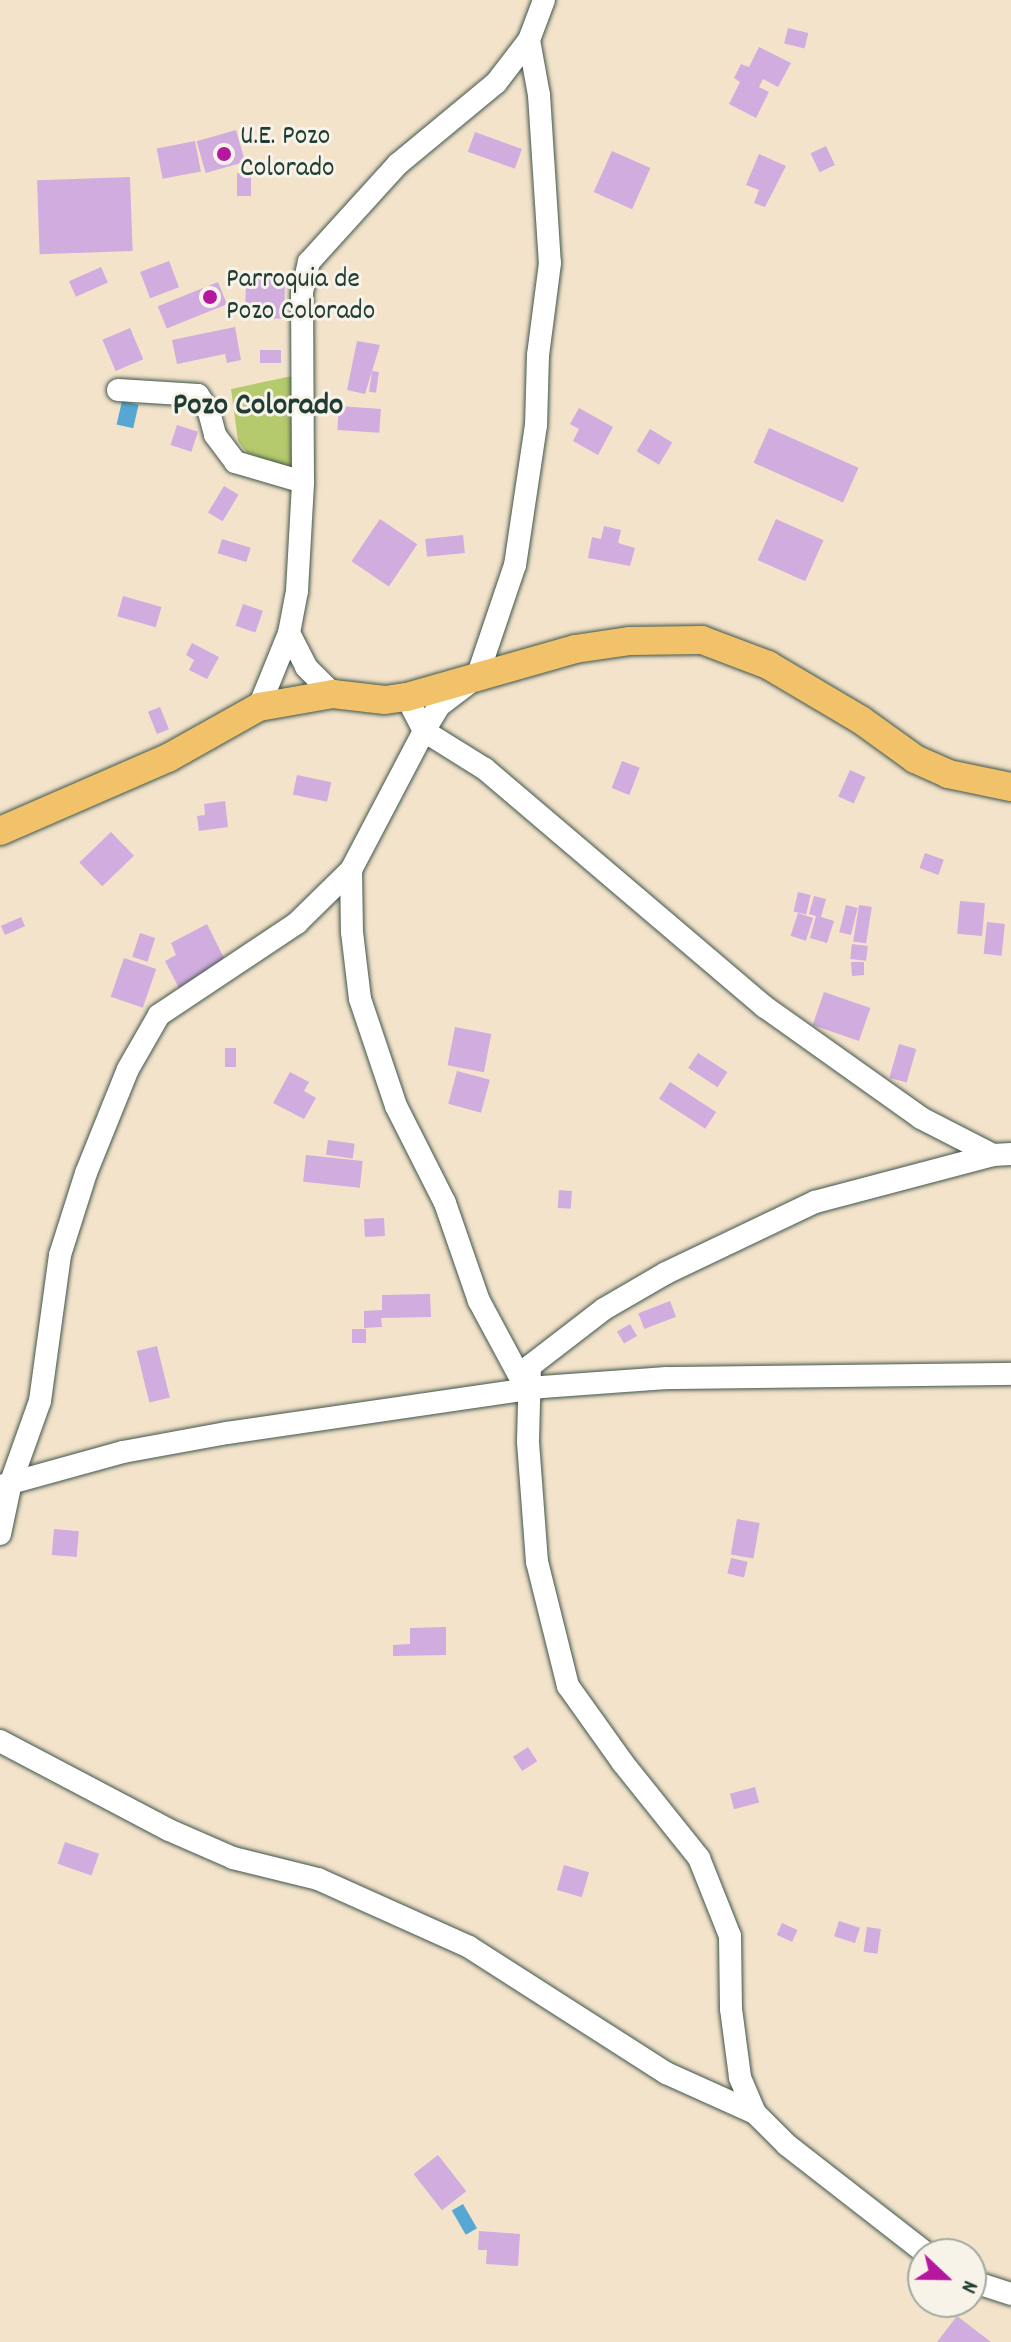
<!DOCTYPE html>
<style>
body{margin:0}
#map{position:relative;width:1011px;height:2342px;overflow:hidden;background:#f4e3cb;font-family:Dekko,sans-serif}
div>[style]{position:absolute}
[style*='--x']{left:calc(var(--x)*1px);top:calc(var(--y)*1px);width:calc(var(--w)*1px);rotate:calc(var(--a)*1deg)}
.green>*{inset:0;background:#b5c96d}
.water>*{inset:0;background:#56a7d1;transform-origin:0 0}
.building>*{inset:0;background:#d0acdf;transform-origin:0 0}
.roads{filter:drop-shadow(0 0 2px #3f564b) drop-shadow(0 0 2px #3f564b)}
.minor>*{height:22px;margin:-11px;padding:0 11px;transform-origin:11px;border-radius:11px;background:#fff}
.major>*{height:28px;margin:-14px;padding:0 14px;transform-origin:14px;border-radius:14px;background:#f2c26a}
.dots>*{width:22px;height:22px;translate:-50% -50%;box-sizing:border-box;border:4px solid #f7f3e8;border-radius:50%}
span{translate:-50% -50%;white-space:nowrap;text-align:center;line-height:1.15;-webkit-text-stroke:6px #f7f3e8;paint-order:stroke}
.poi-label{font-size:28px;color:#1f3d34}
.left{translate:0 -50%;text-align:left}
.quarter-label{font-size:32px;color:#1f3d34;font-weight:700}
.north{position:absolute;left:907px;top:2238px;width:80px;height:80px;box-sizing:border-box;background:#f7f3e8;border:2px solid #a1aaa0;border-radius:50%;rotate:112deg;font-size:22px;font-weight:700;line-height:32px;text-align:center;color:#1f3d34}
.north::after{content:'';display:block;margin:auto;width:28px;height:36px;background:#b5179e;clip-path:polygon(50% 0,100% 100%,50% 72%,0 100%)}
</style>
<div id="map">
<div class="green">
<div style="clip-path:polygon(297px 375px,293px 470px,247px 453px,238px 441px,231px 389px)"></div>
</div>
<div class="water">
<div style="left:122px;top:401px;width:17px;height:24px;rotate:13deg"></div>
<div style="left:463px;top:2204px;width:28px;height:13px;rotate:60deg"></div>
</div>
<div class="building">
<div style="left:788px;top:28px;width:21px;height:16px;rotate:14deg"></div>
<div style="clip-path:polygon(759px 47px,791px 63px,778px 87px,763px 79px,759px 87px,769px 92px,756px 118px,729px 104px,740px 82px,734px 78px,741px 64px,749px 67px)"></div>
<div style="left:236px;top:130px;width:33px;height:41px;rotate:74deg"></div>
<div style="left:475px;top:132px;width:50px;height:21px;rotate:20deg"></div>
<div style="left:195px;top:141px;width:31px;height:39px;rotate:79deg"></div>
<div style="left:826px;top:146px;width:21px;height:17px;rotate:65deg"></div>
<div style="left:612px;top:151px;width:42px;height:45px;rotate:24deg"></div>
<div style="clip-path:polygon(759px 154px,786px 166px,765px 207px,754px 203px,759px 190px,746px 185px)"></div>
<div style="left:237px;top:173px;width:14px;height:23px"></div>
<div style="left:130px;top:177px;width:74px;height:93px;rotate:88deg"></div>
<div style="left:169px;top:261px;width:28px;height:31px;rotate:69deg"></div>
<div style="left:101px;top:267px;width:17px;height:35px;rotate:66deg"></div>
<div style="left:246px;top:273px;width:39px;height:45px;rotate:1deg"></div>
<div style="left:218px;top:282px;width:24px;height:65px;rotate:68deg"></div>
<div style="clip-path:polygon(235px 327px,241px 360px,227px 363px,225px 354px,177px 364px,172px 340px)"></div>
<div style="left:130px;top:328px;width:34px;height:30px;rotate:67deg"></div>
<div style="clip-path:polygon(357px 341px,380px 345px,365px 394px,347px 390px)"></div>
<div style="left:260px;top:350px;width:21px;height:13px"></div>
<div style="left:372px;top:371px;width:7px;height:21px;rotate:8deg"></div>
<div style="left:278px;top:399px;width:13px;height:16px;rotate:9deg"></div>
<div style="left:339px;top:406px;width:42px;height:24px;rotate:4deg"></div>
<div style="clip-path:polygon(579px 408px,613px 427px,598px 455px,573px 441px,579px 429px,570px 424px)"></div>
<div style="left:177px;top:425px;width:22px;height:21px;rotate:18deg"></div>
<div style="left:769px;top:428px;width:98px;height:38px;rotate:24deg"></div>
<div style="left:650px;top:429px;width:26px;height:26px;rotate:31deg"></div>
<div style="left:224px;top:486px;width:17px;height:31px;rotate:31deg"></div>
<div style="left:380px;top:519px;width:45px;height:51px;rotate:34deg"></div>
<div style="left:776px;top:519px;width:52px;height:45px;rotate:24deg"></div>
<div style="clip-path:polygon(604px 526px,621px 530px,618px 543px,635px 548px,630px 566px,588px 558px,592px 537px,601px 539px)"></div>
<div style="left:463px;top:535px;width:18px;height:38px;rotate:84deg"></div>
<div style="left:222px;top:539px;width:30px;height:15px;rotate:17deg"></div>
<div style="left:123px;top:596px;width:40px;height:21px;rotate:16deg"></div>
<div style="left:243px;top:604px;width:21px;height:23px;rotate:19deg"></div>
<div style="clip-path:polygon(192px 643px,219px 657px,207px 679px,189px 670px,194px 660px,186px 655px)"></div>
<div style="left:160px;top:707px;width:24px;height:13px;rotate:68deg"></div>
<div style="left:622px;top:761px;width:19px;height:29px;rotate:21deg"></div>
<div style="left:850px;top:770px;width:17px;height:29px;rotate:24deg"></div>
<div style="left:297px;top:775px;width:35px;height:20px;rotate:12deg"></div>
<div style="clip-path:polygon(225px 801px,228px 827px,199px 831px,197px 816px,205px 815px,204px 804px)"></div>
<div style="left:111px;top:832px;width:33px;height:44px;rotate:46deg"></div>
<div style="left:925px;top:853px;width:20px;height:16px;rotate:20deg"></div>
<div style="left:798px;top:892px;width:13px;height:20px;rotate:13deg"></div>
<div style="clip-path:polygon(814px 896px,826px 899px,821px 917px,834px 921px,827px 943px,810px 938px,816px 916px,809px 914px)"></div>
<div style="left:960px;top:901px;width:25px;height:33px;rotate:5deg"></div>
<div style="left:846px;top:905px;width:12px;height:28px;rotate:14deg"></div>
<div style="left:859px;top:905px;width:13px;height:37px;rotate:9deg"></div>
<div style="left:798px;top:913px;width:16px;height:24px;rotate:18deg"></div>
<div style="left:21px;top:917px;width:10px;height:22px;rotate:66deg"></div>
<div style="left:987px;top:922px;width:18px;height:32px;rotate:6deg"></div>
<div style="clip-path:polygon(207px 924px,227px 964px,179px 988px,165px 961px,176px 955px,171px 943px)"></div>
<div style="left:140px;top:933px;width:16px;height:25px;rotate:18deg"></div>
<div style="left:852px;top:944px;width:16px;height:15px;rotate:7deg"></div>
<div style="left:124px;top:958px;width:34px;height:41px;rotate:19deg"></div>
<div style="clip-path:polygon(851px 962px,864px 962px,864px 975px,852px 976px)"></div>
<div style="left:824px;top:992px;width:49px;height:35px;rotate:19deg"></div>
<div style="left:455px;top:1027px;width:37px;height:39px;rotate:11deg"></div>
<div style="left:899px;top:1044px;width:18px;height:35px;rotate:16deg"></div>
<div style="left:225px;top:1048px;width:11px;height:19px"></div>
<div style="left:698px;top:1053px;width:35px;height:18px;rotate:33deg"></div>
<div style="left:457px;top:1071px;width:34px;height:34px;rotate:15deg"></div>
<div style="clip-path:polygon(290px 1072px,309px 1082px,304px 1091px,316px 1098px,304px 1119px,273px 1103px)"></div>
<div style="left:670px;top:1082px;width:55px;height:20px;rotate:33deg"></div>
<div style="left:328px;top:1140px;width:27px;height:15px;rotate:8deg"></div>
<div style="left:306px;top:1155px;width:57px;height:27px;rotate:6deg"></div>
<div style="left:559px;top:1190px;width:13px;height:18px;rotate:4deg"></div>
<div style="left:384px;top:1218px;width:18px;height:20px;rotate:87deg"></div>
<div style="clip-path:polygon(430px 1294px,431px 1317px,381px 1318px,382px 1327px,364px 1328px,364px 1311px,382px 1310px,382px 1295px)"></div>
<div style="left:670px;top:1301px;width:17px;height:34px;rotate:69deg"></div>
<div style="left:630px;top:1324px;width:14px;height:15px;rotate:60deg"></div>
<div style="left:352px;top:1329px;width:14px;height:14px"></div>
<div style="left:157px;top:1346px;width:53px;height:21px;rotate:76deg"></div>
<div style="left:737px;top:1519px;width:23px;height:36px;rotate:10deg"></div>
<div style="left:54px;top:1529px;width:25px;height:26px;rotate:5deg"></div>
<div style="left:731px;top:1558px;width:17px;height:16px;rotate:13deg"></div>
<div style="clip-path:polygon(446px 1627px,446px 1655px,393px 1656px,393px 1645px,410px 1644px,410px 1628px)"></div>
<div style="left:528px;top:1747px;width:17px;height:18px;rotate:57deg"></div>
<div style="left:755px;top:1787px;width:16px;height:26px;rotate:75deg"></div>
<div style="left:65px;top:1842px;width:36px;height:23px;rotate:19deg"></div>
<div style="left:564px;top:1865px;width:26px;height:26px;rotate:16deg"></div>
<div style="left:839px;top:1921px;width:22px;height:16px;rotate:18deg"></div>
<div style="left:782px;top:1923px;width:17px;height:13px;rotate:24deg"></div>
<div style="left:867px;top:1927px;width:14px;height:25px;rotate:8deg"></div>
<div style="left:438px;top:2155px;width:46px;height:31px;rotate:52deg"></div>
<div style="clip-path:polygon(479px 2231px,520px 2234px,518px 2266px,486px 2264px,487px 2250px,478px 2250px)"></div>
<div style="clip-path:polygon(957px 2316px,991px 2342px,937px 2342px)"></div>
</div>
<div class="roads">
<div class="minor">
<div style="--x:529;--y:40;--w:56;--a:79.7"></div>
<div style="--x:539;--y:95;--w:168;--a:86.3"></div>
<div style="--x:550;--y:263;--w:93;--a:97.4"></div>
<div style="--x:538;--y:355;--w:70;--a:91.6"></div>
<div style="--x:536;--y:425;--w:142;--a:98.5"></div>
<div style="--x:515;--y:565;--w:118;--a:108.7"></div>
<div style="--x:477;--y:677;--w:48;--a:142.7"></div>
<div style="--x:439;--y:706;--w:29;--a:121"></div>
<div style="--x:424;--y:731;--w:72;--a:31.9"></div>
<div style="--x:485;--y:769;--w:367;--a:40.4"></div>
<div style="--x:765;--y:1007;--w:191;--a:35.4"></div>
<div style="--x:921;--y:1118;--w:81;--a:27.2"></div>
<div style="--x:118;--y:390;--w:80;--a:3.6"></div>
<div style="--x:198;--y:395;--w:20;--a:57"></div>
<div style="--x:209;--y:412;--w:24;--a:75"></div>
<div style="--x:215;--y:435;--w:34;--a:53"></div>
<div style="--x:235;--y:462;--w:71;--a:16.4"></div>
<div style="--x:289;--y:633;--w:38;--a:63"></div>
<div style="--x:306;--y:667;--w:38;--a:45"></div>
<div style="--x:259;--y:707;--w:80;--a:-67.9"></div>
<div style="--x:289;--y:633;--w:43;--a:-79.2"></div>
<div style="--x:297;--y:591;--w:109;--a:-86.8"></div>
<div style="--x:303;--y:482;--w:190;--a:-90.3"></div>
<div style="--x:302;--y:292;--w:31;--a:-77"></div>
<div style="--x:309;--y:262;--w:132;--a:-47.8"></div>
<div style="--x:398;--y:164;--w:127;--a:-39.6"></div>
<div style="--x:496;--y:83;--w:54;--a:-52.5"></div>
<div style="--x:529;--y:40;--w:43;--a:-69.4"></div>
<div style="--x:351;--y:870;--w:62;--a:89.1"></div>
<div style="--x:352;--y:932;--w:67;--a:83.2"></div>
<div style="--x:360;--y:999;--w:113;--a:71.4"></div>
<div style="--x:396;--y:1106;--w:109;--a:63.2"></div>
<div style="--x:445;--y:1203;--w:104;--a:70.9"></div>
<div style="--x:479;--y:1301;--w:101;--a:61.7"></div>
<div style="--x:0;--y:1486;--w:128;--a:-15.5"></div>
<div style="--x:123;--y:1452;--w:106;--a:-10.4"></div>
<div style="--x:227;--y:1433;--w:318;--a:-8.3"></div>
<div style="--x:542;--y:1387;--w:125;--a:-4.1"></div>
<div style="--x:667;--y:1378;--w:344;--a:-0.7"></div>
<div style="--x:0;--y:1534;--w:53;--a:-78.1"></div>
<div style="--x:11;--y:1482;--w:86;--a:-70.3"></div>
<div style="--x:40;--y:1401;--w:147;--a:-82.2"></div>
<div style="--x:60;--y:1255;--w:86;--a:-72.4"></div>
<div style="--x:86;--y:1173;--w:112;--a:-68"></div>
<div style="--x:128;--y:1069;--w:62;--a:-60.1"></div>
<div style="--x:159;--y:1015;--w:166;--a:-33.7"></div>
<div style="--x:297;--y:923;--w:76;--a:-44.5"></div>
<div style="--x:351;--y:870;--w:157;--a:-62.3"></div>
<div style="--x:424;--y:731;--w:38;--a:-117"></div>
<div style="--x:0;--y:1741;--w:191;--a:27.8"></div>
<div style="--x:169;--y:1830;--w:70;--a:23.6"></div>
<div style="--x:233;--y:1858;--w:88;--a:13.9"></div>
<div style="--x:318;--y:1879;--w:166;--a:24.2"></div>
<div style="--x:469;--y:1947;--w:234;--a:32.6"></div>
<div style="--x:666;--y:2073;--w:98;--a:24.2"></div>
<div style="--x:755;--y:2113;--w:45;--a:45"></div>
<div style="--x:787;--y:2145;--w:177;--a:37.9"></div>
<div style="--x:755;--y:2113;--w:39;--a:-113"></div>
<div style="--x:740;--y:2077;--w:69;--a:-97.5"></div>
<div style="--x:731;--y:2009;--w:73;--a:-90.8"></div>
<div style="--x:730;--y:1936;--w:84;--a:-111.7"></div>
<div style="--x:699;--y:1858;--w:122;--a:-128.7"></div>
<div style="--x:623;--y:1763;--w:95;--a:-125.5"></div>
<div style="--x:568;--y:1686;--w:128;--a:-104"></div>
<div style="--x:537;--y:1562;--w:121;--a:-94.3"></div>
<div style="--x:528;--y:1441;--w:75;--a:-88.5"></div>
<div style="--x:530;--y:1366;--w:93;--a:-37.6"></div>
<div style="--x:604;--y:1309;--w:72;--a:-30.1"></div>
<div style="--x:666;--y:1273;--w:165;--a:-25.5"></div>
<div style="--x:815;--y:1202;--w:184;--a:-14.8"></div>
<div style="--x:993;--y:1155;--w:18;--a:-3"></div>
<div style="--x:971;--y:2281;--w:42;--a:18"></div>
</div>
<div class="major">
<div style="--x:0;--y:831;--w:183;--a:-23.5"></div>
<div style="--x:168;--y:758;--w:104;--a:-29.3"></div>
<div style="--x:259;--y:707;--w:75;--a:-10"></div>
<div style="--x:333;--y:694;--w:52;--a:6.6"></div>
<div style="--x:385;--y:700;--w:22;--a:-8"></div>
<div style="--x:407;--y:697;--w:175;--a:-15.9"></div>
<div style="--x:575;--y:649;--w:56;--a:-8.3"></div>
<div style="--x:630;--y:641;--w:72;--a:-0.8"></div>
<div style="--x:702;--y:640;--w:71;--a:20.7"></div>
<div style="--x:768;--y:665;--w:108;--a:30.6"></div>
<div style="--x:861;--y:720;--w:67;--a:35.8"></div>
<div style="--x:915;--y:759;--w:36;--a:24"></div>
<div style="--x:948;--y:774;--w:64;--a:11.7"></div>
</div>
</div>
<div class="dots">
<div style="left:224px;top:154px;background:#b5179e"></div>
<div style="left:210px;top:297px;background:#b5179e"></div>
</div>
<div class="poi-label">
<span class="left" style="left:240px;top:154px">U.E. Pozo<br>Colorado</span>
<span class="left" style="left:226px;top:297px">Parroquia de<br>Pozo Colorado</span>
</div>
<div class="quarter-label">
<span style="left:258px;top:407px">Pozo Colorado</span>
</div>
<div class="north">N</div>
</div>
